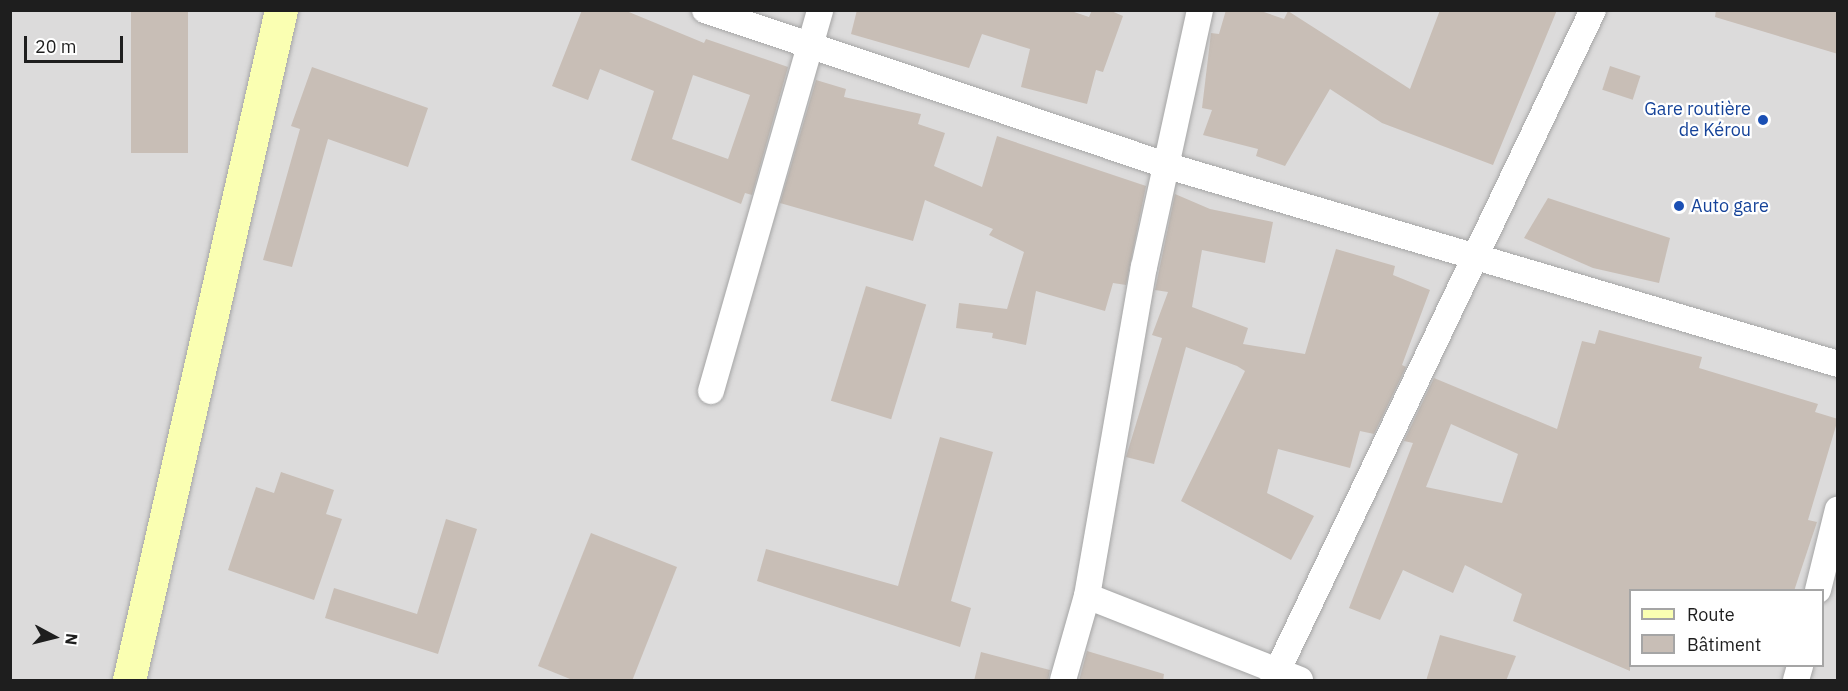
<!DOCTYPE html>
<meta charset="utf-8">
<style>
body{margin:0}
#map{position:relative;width:1848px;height:691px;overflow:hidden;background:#f0ece3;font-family:"IBM Plex Sans",sans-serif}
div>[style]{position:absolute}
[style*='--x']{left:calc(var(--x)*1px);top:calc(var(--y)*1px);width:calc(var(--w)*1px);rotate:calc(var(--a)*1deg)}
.residential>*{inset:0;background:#dcdbdb}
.building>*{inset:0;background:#c8beb6;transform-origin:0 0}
.roads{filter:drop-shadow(0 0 2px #a5a5a5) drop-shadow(0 0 2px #a5a5a5)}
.street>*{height:26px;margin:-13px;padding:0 13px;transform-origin:13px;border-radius:13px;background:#fff}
.secondary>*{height:33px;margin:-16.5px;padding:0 16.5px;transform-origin:16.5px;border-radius:16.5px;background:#faffb2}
.dots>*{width:16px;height:16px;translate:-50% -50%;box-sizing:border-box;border:3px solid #fff;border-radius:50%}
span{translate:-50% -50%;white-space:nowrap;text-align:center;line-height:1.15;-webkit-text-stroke:4.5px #fff;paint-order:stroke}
.transit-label{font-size:18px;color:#164399}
.right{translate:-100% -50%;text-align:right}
.left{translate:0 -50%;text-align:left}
.frame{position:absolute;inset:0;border:12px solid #1e1e1e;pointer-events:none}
.legend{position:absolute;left:1629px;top:589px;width:195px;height:78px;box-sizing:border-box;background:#fff;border:2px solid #a5a5a5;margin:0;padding:8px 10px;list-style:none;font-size:18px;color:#1e1e1e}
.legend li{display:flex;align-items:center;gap:12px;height:30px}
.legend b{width:30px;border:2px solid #a5a5a5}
.north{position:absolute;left:24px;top:607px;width:60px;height:60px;-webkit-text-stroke:4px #fff;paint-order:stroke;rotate:97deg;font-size:16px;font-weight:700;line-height:24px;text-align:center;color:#1e1e1e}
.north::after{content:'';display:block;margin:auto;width:21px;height:27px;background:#1e1e1e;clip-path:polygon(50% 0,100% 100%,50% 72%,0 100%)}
.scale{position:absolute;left:24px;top:36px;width:99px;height:27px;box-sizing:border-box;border:3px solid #1e1e1e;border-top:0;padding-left:8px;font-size:18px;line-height:21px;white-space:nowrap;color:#1e1e1e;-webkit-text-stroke:4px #fff;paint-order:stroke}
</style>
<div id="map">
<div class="residential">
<div style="clip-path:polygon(evenodd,10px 11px,1837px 11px,1837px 680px,11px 680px,10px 11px,1630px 590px,1822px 590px,1822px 666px,1630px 666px,1630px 590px)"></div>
</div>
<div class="building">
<div style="left:131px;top:10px;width:57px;height:143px"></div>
<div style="clip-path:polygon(evenodd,582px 10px,624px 10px,704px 43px,706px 39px,788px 67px,752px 195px,745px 193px,741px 204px,631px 160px,654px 91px,600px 69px,588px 100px,552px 86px,582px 10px,693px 75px,750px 95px,728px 159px,672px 139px,693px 75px)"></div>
<div style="clip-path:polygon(857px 10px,1068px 10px,1089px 17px,1092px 10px,1109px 10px,1123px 16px,1103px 72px,1096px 70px,1087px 104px,1021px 87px,1030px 49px,982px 34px,969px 68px,851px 34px)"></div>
<div style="clip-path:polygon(1226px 10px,1258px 10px,1284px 19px,1288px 11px,1410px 89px,1440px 10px,1557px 10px,1493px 165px,1382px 123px,1330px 89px,1285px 166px,1256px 156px,1258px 149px,1203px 135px,1212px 110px,1202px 108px,1211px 33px,1219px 34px)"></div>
<div style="clip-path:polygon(1716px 10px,1838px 10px,1838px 54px,1715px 17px)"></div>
<div style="left:1610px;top:66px;width:32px;height:25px;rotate:18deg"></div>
<div style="clip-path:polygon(312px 67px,428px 108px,408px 167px,328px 139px,292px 267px,263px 260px,300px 129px,291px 126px)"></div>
<div style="clip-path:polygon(816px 80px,846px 89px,844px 97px,921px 114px,918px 124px,945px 133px,934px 166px,982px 187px,997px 136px,1146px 186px,1126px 285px,1113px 283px,1105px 311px,1036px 291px,1026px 345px,992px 338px,993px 333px,956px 328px,959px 303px,1007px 309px,1024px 252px,989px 235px,993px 229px,925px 200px,913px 241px,780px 203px)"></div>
<div style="clip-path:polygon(1175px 194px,1210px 209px,1273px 222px,1265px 263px,1202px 250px,1192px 307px,1248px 328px,1243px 344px,1305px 354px,1336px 249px,1395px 266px,1393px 275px,1430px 290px,1402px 365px,1406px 367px,1374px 434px,1360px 431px,1350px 468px,1278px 449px,1267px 493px,1314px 516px,1291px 560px,1181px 501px,1245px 371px,1237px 366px,1186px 347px,1154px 464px,1126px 457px,1162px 338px,1152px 335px,1168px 292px,1155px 290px)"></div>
<div style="clip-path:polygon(1548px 198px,1670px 238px,1659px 283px,1593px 268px,1524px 238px)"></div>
<div style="left:866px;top:286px;width:63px;height:120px;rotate:17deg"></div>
<div style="clip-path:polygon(evenodd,1599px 330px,1702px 357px,1699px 368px,1818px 404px,1815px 412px,1838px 419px,1808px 520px,1817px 522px,1794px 591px,1630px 591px,1630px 671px,1513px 621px,1522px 594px,1465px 565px,1453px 593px,1403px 570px,1380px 620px,1349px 608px,1413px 443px,1404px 441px,1434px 378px,1557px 429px,1582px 341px,1595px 344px,1599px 330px,1451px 424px,1518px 454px,1502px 503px,1426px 487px,1451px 424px)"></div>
<div style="clip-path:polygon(940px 437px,993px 452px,951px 601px,971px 608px,960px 647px,757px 581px,766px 549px,898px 586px)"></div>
<div style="clip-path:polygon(281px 472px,334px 490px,326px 514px,342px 519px,314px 600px,228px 570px,256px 487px,274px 493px)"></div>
<div style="clip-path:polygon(446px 519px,477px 529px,438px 654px,325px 618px,334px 588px,417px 614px)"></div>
<div style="clip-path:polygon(591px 533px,677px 567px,632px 681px,575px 681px,538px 666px)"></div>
<div style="clip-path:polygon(1440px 635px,1516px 656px,1506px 681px,1426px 681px)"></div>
<div style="clip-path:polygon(1087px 651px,1164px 674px,1163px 681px,1079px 681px)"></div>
<div style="clip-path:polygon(981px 652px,1050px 670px,1048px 681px,974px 681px)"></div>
</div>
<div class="roads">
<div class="street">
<div style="--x:705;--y:10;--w:489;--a:18.6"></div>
<div style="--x:1168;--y:166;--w:699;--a:16.46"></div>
<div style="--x:711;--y:391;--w:396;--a:-74"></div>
<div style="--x:1818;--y:590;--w:83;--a:-76.1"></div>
<div style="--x:1087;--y:596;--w:229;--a:21.5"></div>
<div style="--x:1063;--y:680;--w:87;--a:-74.1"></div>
<div style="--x:1087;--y:596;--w:334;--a:-80.2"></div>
<div style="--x:1144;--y:267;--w:263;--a:-77.7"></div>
<div style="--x:1273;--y:680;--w:742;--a:-64.47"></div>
<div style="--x:1796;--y:680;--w:15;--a:-74"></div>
</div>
<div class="secondary">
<div style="--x:129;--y:680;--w:687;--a:-77.22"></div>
</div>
</div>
<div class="dots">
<div style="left:1763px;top:120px;background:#1a4fb4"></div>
<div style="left:1679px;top:206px;background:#1a4fb4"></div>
</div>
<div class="transit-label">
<span class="right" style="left:1751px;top:120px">Gare routière<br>de Kérou</span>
<span class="left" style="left:1691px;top:206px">Auto gare</span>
</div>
<div class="frame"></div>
<ul class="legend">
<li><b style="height:8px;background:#faffb2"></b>Route</li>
<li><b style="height:16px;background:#c8beb6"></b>Bâtiment</li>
</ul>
<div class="north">N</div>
<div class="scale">20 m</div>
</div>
